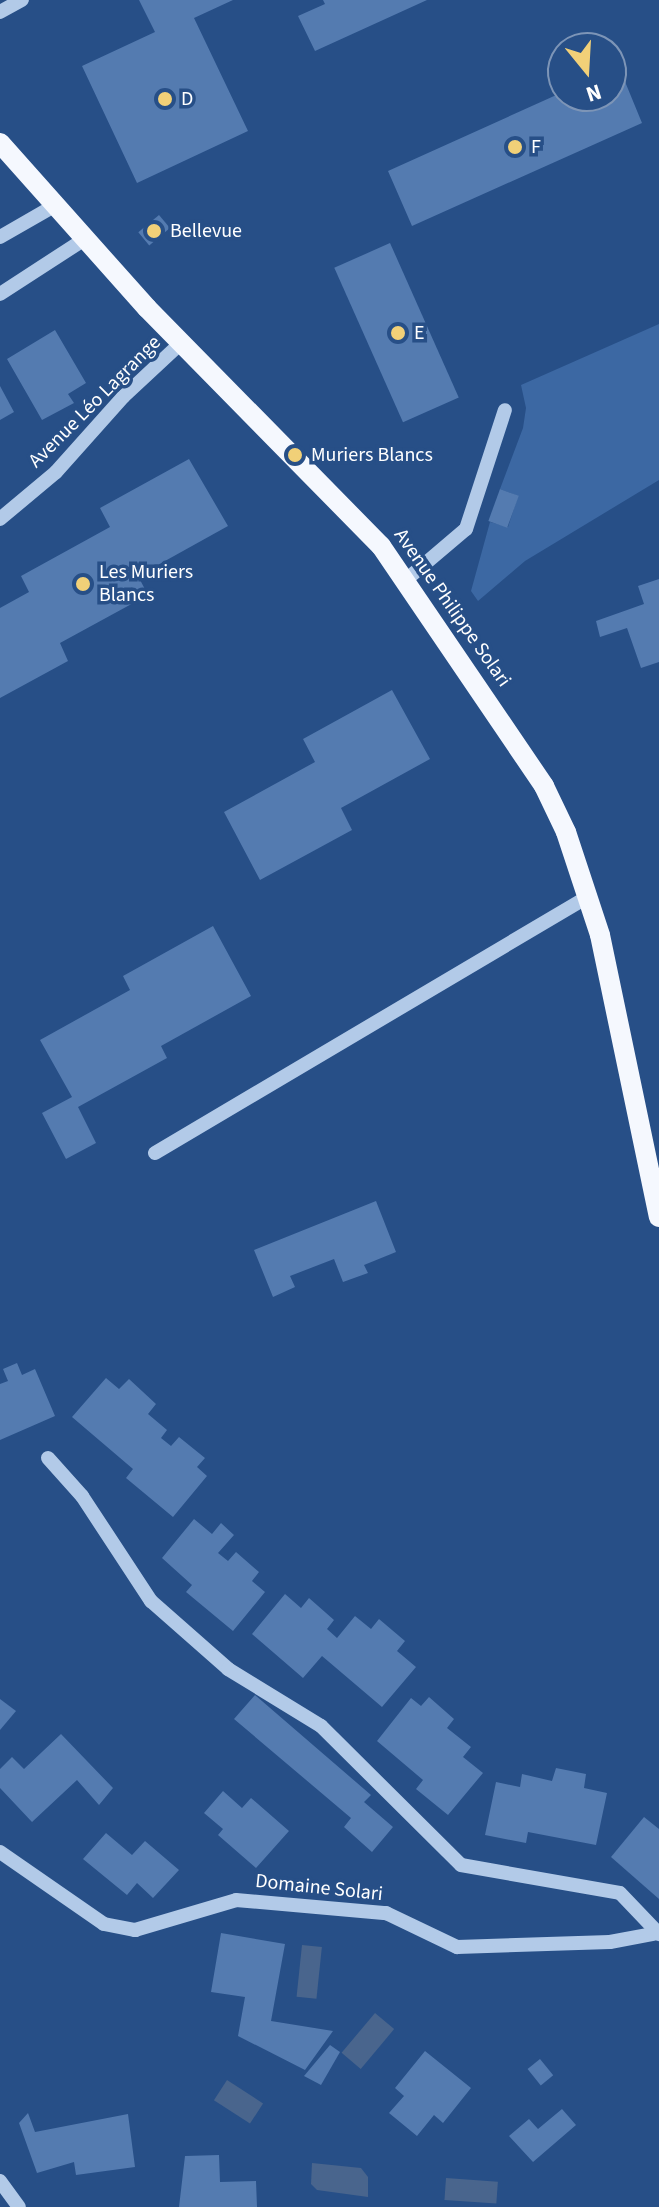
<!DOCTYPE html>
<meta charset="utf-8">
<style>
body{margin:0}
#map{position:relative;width:659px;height:2207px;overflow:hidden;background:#274f87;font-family:"Source Sans 3",sans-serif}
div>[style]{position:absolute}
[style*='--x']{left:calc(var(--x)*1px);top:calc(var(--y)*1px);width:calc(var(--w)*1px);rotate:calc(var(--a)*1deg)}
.green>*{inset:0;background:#3c68a3}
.water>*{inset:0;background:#49658d;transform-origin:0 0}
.building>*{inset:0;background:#547bb0;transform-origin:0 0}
.minor>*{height:14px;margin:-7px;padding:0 7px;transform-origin:7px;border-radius:7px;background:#b2cae8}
.major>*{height:20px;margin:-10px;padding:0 10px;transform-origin:10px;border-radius:10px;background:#f5f8fe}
.dots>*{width:22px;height:22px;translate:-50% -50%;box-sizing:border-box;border:4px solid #274f87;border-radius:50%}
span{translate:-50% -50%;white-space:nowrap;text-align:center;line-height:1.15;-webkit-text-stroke:7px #274f87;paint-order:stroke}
.poi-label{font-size:20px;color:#fff}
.left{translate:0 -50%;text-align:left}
.street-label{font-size:20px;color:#fff}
.north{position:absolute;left:547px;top:32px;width:80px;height:80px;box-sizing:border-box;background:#274f87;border:2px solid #7d95b7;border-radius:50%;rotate:162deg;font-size:22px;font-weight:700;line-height:32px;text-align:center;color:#fff}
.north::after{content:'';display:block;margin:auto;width:28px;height:36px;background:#f1d078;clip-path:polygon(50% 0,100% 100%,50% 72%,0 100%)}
</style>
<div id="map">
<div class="green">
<div style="clip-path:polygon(659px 324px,659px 480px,525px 561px,478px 601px,471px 591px,490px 522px,508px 527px,518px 496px,500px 489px,523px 428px,526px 408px,521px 385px)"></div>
</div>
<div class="water">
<div style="left:302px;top:1945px;width:20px;height:52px;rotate:6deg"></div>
<div style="left:375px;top:2013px;width:25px;height:52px;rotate:40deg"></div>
<div style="left:227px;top:2080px;width:43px;height:24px;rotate:33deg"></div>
<div style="clip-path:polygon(312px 2163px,361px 2168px,368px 2177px,368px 2197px,317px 2190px,311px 2184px)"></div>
<div style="left:446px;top:2178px;width:52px;height:22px;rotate:4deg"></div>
</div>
<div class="building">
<div style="clip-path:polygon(139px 0,233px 0,194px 18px,248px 131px,137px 183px,82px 66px,155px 32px)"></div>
<div style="clip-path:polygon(323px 0,427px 0,315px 51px,298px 16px,325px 4px)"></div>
<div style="clip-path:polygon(619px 67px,642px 123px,412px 226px,388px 171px,563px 92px,611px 96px,611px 71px)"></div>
<div style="left:159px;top:215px;width:17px;height:27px;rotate:50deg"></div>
<div style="left:390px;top:243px;width:169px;height:61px;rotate:66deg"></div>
<div style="clip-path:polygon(55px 330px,86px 383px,68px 394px,74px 403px,42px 420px,7px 359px)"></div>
<div style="clip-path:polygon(0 386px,14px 412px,0 420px)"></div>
<div style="clip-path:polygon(189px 459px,228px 526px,138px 576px,148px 595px,60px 643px,68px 661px,0 698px,0 608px,29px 592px,21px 576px,110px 527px,100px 508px)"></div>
<div style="left:500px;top:489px;width:20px;height:34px;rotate:20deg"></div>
<div style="clip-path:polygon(659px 579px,659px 662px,641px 668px,627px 628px,600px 637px,596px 621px,644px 604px,638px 586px)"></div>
<div style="clip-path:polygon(392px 690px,430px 759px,341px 808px,352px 830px,260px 880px,224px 812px,315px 762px,303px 739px)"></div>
<div style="clip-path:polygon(213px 926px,251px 996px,161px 1046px,167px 1058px,78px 1107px,96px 1143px,66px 1159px,42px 1113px,72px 1097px,40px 1040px,130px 990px,123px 976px)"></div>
<div style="clip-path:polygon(376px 1201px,396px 1252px,364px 1265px,368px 1273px,343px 1282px,334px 1259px,290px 1276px,295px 1287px,273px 1297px,254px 1250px)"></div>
<div style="clip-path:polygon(17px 1363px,22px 1375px,35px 1369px,55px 1416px,0 1440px,0 1384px,8px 1381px,3px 1369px)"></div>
<div style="clip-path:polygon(106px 1378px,119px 1389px,129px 1379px,156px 1404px,148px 1414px,167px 1430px,161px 1438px,171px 1446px,179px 1437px,205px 1458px,197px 1467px,207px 1476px,173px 1517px,126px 1478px,133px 1469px,72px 1417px)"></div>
<div style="clip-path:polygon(194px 1519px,212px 1534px,221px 1523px,234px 1535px,218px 1553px,228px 1561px,236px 1552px,259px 1572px,252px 1581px,265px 1592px,233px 1631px,186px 1592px,192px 1585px,162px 1558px)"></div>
<div style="clip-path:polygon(285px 1594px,301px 1608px,309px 1598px,334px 1620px,327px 1629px,337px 1638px,355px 1616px,371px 1629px,379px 1619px,405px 1641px,397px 1651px,416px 1667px,382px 1707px,322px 1656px,303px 1678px,252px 1634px)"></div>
<div style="clip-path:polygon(255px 1695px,371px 1795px,364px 1802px,393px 1827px,372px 1852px,344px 1827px,351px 1818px,234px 1719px)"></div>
<div style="clip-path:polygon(429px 1697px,454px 1719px,447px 1728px,471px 1747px,463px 1757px,483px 1773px,448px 1815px,416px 1789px,423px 1780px,377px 1741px,411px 1698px,421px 1706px)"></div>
<div style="clip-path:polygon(0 1699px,16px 1711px,0 1730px)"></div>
<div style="clip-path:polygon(61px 1734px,113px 1788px,99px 1805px,77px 1780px,32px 1822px,0 1788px,0 1769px,12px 1757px,24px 1769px)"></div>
<div style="clip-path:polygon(556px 1768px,586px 1774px,584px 1788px,607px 1793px,596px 1845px,528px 1832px,526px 1843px,485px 1835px,496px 1782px,520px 1787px,522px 1774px,552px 1781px)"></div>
<div style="clip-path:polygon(223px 1791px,242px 1808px,251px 1798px,289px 1831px,256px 1868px,218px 1835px,223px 1829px,204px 1813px)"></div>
<div style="clip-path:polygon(644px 1817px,659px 1829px,659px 1899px,611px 1857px)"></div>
<div style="clip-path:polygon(106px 1833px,132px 1855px,145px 1841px,179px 1870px,153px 1898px,137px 1883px,127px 1895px,83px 1859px)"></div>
<div style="clip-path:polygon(221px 1933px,285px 1944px,271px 2021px,333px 2031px,305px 2070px,238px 2036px,245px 1997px,211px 1992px)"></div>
<div style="clip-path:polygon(330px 2045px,340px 2052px,321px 2085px,304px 2076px)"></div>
<div style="clip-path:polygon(425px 2051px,471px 2088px,443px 2123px,434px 2115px,417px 2136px,389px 2113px,404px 2096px,395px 2088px)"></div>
<div style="left:540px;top:2059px;width:21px;height:16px;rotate:51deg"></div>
<div style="clip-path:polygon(562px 2109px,576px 2125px,533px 2162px,509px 2136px,529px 2119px,538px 2129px)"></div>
<div style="clip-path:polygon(28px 2113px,35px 2132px,128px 2114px,135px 2167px,76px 2175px,74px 2162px,37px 2173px,19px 2123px)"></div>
<div style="clip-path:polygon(219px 2155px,220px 2182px,256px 2181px,257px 2207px,179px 2207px,185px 2156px)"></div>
</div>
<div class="minor">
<div style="--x:0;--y:12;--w:25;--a:-29"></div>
<div style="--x:0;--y:237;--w:62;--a:-29.9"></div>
<div style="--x:0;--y:294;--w:99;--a:-33"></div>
<div style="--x:0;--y:519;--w:73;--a:-40"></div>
<div style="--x:56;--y:472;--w:101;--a:-48.2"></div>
<div style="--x:123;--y:397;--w:79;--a:-43"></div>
<div style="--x:407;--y:579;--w:77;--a:-40.3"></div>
<div style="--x:466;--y:529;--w:125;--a:-71.9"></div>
<div style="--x:155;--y:1153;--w:504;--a:-30.63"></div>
<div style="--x:48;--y:1458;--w:51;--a:48.2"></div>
<div style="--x:82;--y:1496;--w:126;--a:56.7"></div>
<div style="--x:151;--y:1601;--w:103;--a:41.4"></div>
<div style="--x:228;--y:1669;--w:109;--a:31.5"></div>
<div style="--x:321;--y:1726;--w:197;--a:44.8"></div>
<div style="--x:461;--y:1865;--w:161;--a:10"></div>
<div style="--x:620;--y:1893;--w:57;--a:46.4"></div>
<div style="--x:0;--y:1852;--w:126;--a:34.7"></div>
<div style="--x:104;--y:1924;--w:32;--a:11"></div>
<div style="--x:135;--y:1930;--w:105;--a:-16.5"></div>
<div style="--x:236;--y:1900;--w:151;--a:5"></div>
<div style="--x:386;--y:1913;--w:79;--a:25.6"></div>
<div style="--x:457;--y:1947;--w:153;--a:-1.9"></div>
<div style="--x:610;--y:1942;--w:44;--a:-10.5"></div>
<div style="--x:0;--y:2181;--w:32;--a:54"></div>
</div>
<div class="major">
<div style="--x:0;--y:143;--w:221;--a:48.3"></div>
<div style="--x:147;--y:308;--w:334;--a:45.5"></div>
<div style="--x:381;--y:546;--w:290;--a:55.8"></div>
<div style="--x:544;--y:786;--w:51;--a:64.4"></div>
<div style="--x:566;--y:832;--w:108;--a:71.7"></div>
<div style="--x:600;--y:935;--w:288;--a:78.2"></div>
</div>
<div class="dots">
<div style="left:165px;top:99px;background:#f1d078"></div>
<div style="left:515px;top:147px;background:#f1d078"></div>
<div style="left:154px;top:231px;background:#f1d078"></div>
<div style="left:398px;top:333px;background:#f1d078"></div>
<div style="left:295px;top:455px;background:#f1d078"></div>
<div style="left:83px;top:584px;background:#f1d078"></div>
</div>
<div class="poi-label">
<span class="left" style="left:181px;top:99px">D</span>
<span class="left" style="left:531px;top:147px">F</span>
<span class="left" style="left:170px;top:231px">Bellevue</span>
<span class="left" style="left:414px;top:333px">E</span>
<span class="left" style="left:311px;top:455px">Muriers Blancs</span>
<span class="left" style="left:99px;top:584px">Les Muriers<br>Blancs</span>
</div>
<div class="street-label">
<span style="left:95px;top:402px;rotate:-45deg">Avenue Léo Lagrange</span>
<span style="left:452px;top:608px;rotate:55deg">Avenue Philippe Solari</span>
<span style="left:319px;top:1888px;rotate:6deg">Domaine Solari</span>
</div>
<div class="north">N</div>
</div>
